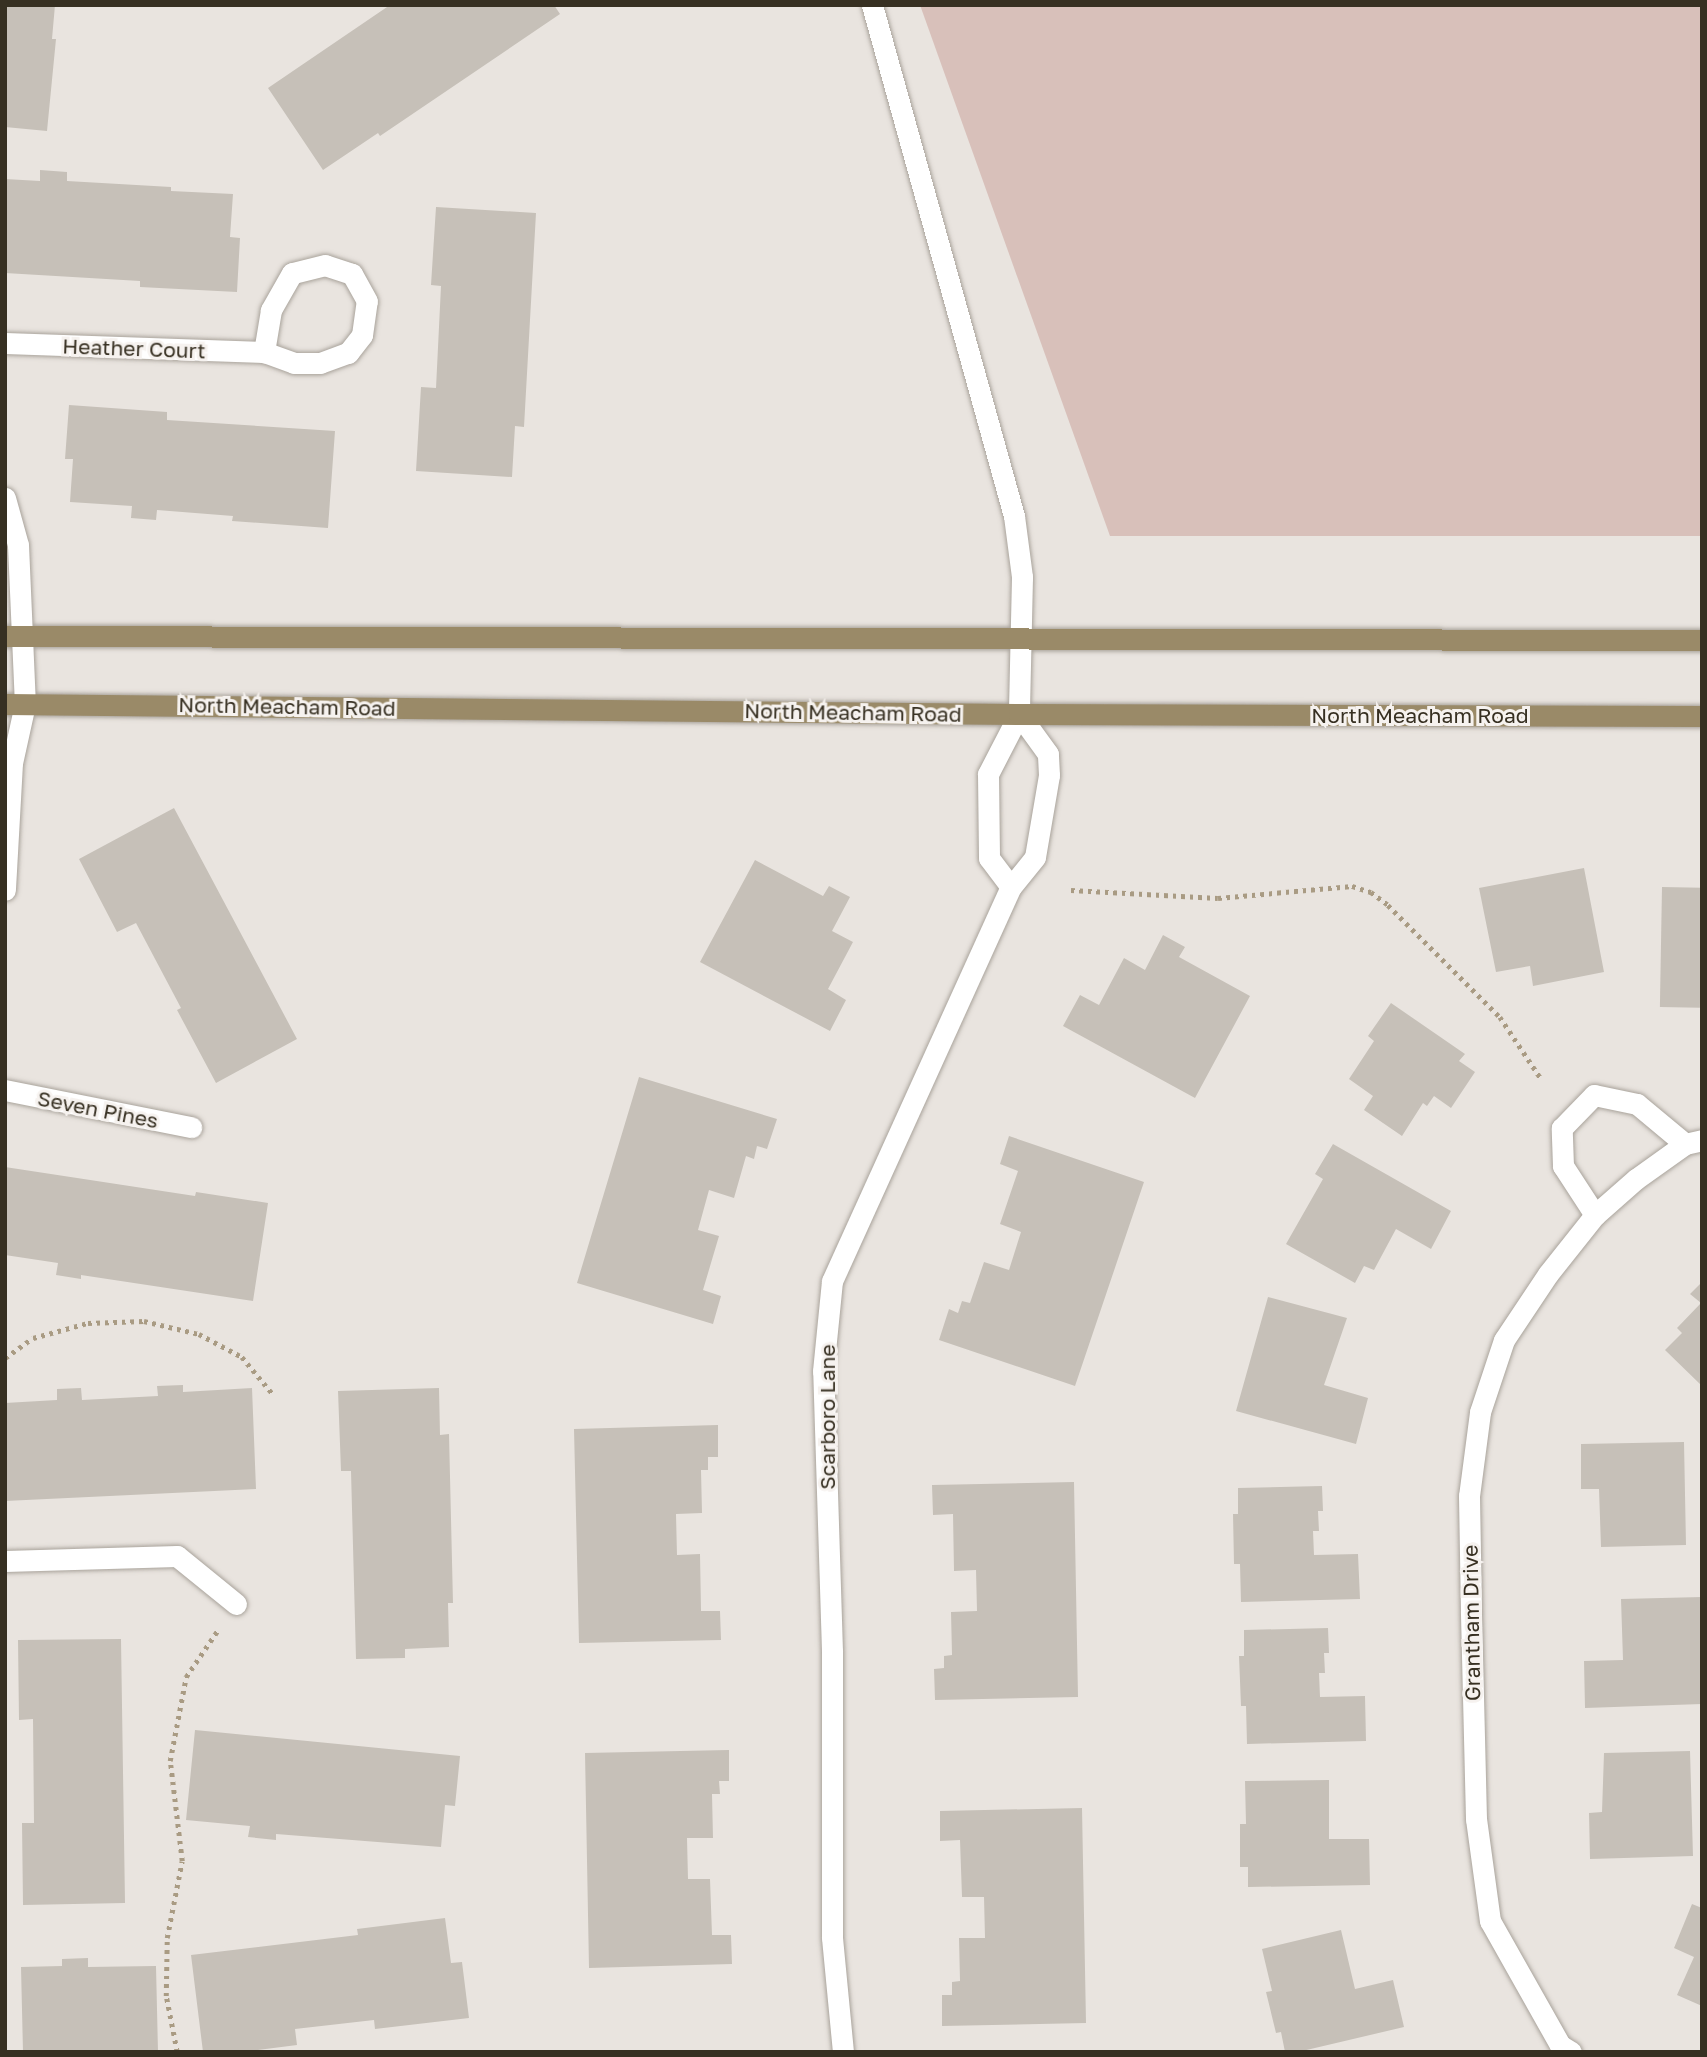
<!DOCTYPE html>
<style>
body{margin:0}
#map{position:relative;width:1707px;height:2057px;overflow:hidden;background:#e9e4df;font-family:"Golos Text",sans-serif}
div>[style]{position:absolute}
.green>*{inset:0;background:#d8c0ba}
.building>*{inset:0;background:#c6c0b8;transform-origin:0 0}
.path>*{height:4.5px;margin-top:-2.25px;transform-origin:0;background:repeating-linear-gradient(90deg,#a99b83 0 3.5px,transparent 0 8.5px)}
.roads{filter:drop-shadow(0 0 2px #a9a39b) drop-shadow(0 0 2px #a9a39b)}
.minor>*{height:21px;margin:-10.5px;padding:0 10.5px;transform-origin:10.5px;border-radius:10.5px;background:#fff}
.major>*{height:21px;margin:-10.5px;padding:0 10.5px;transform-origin:10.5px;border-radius:10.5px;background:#9a8a68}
span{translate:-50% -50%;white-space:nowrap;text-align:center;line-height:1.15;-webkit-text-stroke:6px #f6f2ef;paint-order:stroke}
.street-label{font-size:21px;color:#373022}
.frame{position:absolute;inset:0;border:7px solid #373022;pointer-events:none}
</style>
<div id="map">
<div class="green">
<i style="clip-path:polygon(920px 5px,1702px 5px,1702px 536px,1110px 536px)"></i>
</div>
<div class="building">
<i style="clip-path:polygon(5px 5px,55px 5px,52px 39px,56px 39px,47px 131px,5px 127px)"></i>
<i style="clip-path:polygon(390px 5px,554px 5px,560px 14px,380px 136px,378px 133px,323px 170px,268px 88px)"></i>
<i style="clip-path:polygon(40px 170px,67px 172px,67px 181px,171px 187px,171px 191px,233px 194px,230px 237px,240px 238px,237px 292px,140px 287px,140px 281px,5px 273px,5px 179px,40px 181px)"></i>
<i style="clip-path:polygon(436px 207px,536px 213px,524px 427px,515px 426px,512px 477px,416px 471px,421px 387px,436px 388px,441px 286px,431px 285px)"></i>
<i style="clip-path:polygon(69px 405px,167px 412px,167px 420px,335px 431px,328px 528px,232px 521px,233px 516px,157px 510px,156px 520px,131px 518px,132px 506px,70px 502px,73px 459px,65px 459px)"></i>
<i style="clip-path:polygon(174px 808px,297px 1039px,216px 1083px,177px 1010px,181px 1008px,136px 923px,117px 932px,79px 859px)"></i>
<i style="clip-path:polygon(755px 860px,823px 896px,829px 886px,850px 897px,832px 931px,853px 942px,828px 989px,846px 1000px,830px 1031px,700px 962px)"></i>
<i style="clip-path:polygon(1584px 868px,1604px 972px,1533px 986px,1530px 966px,1496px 972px,1479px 888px)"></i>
<i style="left:1662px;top:887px;width:40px;height:120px;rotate:1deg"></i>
<i style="clip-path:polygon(1163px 935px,1185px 947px,1179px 957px,1250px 996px,1195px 1098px,1063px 1026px,1080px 995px,1099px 1005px,1124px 958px,1145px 970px)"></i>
<i style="clip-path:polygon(1391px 1003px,1465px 1054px,1459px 1061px,1475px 1072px,1451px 1108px,1434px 1096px,1427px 1106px,1423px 1103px,1402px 1136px,1364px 1110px,1373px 1096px,1349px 1079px,1374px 1041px,1368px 1036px)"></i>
<i style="clip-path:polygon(639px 1077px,777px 1119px,767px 1149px,757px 1146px,754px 1159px,746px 1156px,734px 1198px,709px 1190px,698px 1230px,719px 1236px,703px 1290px,721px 1296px,713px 1324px,577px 1283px)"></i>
<i style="clip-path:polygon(1009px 1136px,1144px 1182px,1075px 1386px,939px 1340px,949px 1309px,958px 1313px,962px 1301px,970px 1303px,984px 1262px,1009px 1270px,1021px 1232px,1000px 1224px,1018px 1171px,1000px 1164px)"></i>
<i style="clip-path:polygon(1333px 1144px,1451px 1211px,1431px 1249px,1396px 1229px,1374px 1270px,1364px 1266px,1355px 1283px,1286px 1244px,1323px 1179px,1315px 1174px)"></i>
<i style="clip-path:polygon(5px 1167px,195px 1196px,196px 1192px,268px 1203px,253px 1301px,81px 1275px,81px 1279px,56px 1275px,58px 1263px,5px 1255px)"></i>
<i style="clip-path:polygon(1702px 1282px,1702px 1386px,1665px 1350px,1682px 1333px,1677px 1328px,1701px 1303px,1690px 1294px)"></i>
<i style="clip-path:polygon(1268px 1297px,1347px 1318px,1324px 1385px,1368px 1398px,1356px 1444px,1236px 1411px)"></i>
<i style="clip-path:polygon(183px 1385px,183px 1392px,252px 1388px,256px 1489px,5px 1501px,5px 1403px,57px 1400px,57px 1389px,81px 1388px,82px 1400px,158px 1396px,157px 1386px)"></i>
<i style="clip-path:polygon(439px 1388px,440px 1435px,449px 1434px,453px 1603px,448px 1603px,449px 1647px,405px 1649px,405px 1658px,356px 1659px,351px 1471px,341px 1471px,338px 1391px)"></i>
<i style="clip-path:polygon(718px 1425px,718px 1457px,708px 1457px,708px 1470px,701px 1470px,702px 1513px,676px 1514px,677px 1555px,700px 1554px,701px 1611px,720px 1611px,721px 1640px,579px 1643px,574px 1429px)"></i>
<i style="clip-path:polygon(1684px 1442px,1686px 1545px,1601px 1547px,1599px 1489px,1581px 1489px,1581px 1444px)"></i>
<i style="clip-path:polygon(1074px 1482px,1078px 1697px,935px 1700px,934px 1669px,944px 1668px,944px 1656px,952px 1655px,951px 1612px,977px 1611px,976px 1570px,954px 1571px,953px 1514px,933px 1515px,932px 1485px)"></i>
<i style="clip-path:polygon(1322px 1486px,1323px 1511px,1318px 1511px,1319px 1531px,1313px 1531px,1314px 1555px,1358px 1554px,1360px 1599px,1241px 1602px,1240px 1564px,1234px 1564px,1233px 1514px,1238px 1514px,1238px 1488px)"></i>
<i style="clip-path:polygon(1702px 1597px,1702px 1704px,1585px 1708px,1584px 1661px,1623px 1660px,1621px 1599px)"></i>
<i style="clip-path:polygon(1328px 1628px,1329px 1653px,1324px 1653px,1325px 1673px,1319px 1673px,1320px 1697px,1365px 1696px,1366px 1741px,1247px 1744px,1246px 1706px,1241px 1706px,1239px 1656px,1244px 1656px,1244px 1630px)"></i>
<i style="clip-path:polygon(121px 1639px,125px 1903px,23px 1905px,22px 1823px,34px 1823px,33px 1719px,19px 1720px,18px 1640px)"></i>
<i style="clip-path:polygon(195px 1730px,460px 1756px,455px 1806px,445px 1805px,441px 1847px,276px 1834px,276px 1840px,248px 1837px,250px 1826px,186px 1820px)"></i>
<i style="clip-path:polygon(729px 1750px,729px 1781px,719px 1781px,720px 1794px,712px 1794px,713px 1838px,687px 1838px,688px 1879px,710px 1879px,712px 1935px,731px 1935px,732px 1964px,589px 1968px,585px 1753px)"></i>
<i style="clip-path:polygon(1690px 1751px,1693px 1856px,1590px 1859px,1589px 1813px,1602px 1812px,1604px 1753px)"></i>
<i style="clip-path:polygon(1329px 1780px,1329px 1839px,1369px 1839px,1370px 1885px,1248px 1887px,1248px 1867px,1240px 1867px,1240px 1824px,1246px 1824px,1245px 1781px)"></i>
<i style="clip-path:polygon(1082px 1808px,1086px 2023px,942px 2026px,942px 1995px,952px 1995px,952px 1982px,960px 1981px,959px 1938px,985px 1938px,984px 1897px,962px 1897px,960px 1840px,940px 1841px,940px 1811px)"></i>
<i style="clip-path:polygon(1692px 1904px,1702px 1908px,1702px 2006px,1677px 1995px,1694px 1957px,1674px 1948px)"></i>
<i style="clip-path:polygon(445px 1918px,451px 1963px,462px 1962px,469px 2018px,375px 2029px,374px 2020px,295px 2029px,297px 2045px,243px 2052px,203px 2052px,191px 1955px,358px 1935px,357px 1929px)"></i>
<i style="clip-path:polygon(1341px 1930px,1355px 1989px,1393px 1980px,1404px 2027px,1298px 2052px,1285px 2052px,1281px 2032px,1276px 2033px,1266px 1992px,1272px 1991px,1262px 1949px)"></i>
<i style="clip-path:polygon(88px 1958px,88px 1967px,156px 1966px,158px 2052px,23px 2052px,21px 1967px,62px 1966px,62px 1959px)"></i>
</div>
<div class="path">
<i style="left:1071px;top:890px;width:147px;rotate:3.1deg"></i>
<i style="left:1218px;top:898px;width:135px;rotate:-5.1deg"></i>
<i style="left:1352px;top:886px;width:20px;rotate:18deg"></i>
<i style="left:1371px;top:892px;width:21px;rotate:37deg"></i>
<i style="left:1388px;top:905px;width:158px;rotate:45deg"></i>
<i style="left:1500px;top:1017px;width:76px;rotate:56.3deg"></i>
<i style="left:5px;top:1358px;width:34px;rotate:-36deg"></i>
<i style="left:33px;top:1338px;width:57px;rotate:-15.3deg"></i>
<i style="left:88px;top:1323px;width:56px;rotate:-2deg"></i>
<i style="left:144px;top:1321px;width:57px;rotate:13.3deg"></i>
<i style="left:199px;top:1334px;width:49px;rotate:28.1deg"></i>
<i style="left:242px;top:1357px;width:47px;rotate:50.2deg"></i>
<i style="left:177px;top:2052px;width:57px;rotate:-101.1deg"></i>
<i style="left:166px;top:1996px;width:58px;rotate:-89deg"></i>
<i style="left:167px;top:1938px;width:78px;rotate:-79deg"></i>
<i style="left:182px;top:1861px;width:101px;rotate:-96.8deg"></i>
<i style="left:170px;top:1761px;width:86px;rotate:-79.2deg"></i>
<i style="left:186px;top:1677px;width:57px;rotate:-55.8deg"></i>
</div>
<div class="roads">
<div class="minor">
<i style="left:872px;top:5px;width:530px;rotate:74.47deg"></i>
<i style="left:1014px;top:516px;width:62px;rotate:82.5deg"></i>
<i style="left:1022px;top:577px;width:137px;rotate:91.3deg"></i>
<i style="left:1019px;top:714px;width:68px;rotate:117.3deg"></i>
<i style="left:988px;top:774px;width:84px;rotate:89.3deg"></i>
<i style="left:989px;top:858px;width:36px;rotate:53deg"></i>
<i style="left:5px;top:343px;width:259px;rotate:2deg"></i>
<i style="left:264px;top:352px;width:32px;rotate:20deg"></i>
<i style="left:294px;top:363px;width:26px"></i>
<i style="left:320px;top:363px;width:30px;rotate:-20deg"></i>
<i style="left:348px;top:353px;width:23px;rotate:-52deg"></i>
<i style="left:362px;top:335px;width:34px;rotate:-82deg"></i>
<i style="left:367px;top:301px;width:31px;rotate:-119deg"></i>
<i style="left:352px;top:274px;width:28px;rotate:-162deg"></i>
<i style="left:325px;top:265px;width:34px;rotate:166deg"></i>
<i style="left:292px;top:273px;width:43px;rotate:119.6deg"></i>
<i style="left:271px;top:310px;width:43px;rotate:99.5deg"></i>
<i style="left:5px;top:498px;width:49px;rotate:74.5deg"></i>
<i style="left:18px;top:545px;width:159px;rotate:87.5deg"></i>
<i style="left:25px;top:704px;width:60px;rotate:102.4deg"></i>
<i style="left:12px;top:763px;width:127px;rotate:93.2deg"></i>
<i style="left:5px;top:1090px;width:190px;rotate:11.3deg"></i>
<i style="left:1595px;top:1215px;width:59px;rotate:-123.1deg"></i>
<i style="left:1563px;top:1166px;width:38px;rotate:-92deg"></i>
<i style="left:1562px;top:1128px;width:46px;rotate:-45.9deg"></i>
<i style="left:1594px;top:1095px;width:44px;rotate:11.8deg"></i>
<i style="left:1637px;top:1104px;width:62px;rotate:39.8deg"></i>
<i style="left:5px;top:1561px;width:172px;rotate:-1.7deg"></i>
<i style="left:177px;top:1556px;width:76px;rotate:39.1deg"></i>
<i style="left:843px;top:2052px;width:116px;rotate:-95.5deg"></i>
<i style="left:832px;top:1937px;width:286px;rotate:-90deg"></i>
<i style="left:832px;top:1651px;width:280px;rotate:-91.8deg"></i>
<i style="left:823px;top:1371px;width:90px;rotate:-84.3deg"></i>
<i style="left:832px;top:1281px;width:433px;rotate:-65.6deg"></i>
<i style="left:1011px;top:887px;width:38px;rotate:-51deg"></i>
<i style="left:1035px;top:857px;width:83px;rotate:-80.3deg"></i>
<i style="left:1049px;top:775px;width:21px;rotate:-93deg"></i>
<i style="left:1048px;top:754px;width:49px;rotate:-125.9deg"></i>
<i style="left:1571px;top:2052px;width:13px;rotate:-148deg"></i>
<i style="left:1560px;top:2045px;width:142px;rotate:-119.4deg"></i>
<i style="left:1490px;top:1921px;width:103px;rotate:-97.8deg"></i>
<i style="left:1476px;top:1819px;width:208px;rotate:-91.4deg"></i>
<i style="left:1471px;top:1611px;width:115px;rotate:-91deg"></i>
<i style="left:1469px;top:1496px;width:85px;rotate:-82.5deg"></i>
<i style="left:1480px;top:1412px;width:76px;rotate:-71.6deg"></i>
<i style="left:1504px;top:1340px;width:79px;rotate:-56.3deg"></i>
<i style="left:1548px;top:1274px;width:75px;rotate:-51.5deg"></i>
<i style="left:1595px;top:1215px;width:55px;rotate:-41.3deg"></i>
<i style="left:1636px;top:1179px;width:60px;rotate:-35.5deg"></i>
<i style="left:1685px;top:1144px;width:17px;rotate:-13deg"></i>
</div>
<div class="major">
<i style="left:5px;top:636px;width:1697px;rotate:0.14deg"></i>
<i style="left:5px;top:704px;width:1014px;rotate:0.57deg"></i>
<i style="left:1019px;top:714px;width:683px;rotate:0.17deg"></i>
</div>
</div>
<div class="street-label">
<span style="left:134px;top:348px;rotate:2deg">Heather Court</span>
<span style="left:287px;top:706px;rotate:1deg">North Meacham Road</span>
<span style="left:853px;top:712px;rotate:1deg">North Meacham Road</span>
<span style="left:1420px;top:715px">North Meacham Road</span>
<span style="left:98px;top:1109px;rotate:11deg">Seven Pines</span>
<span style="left:827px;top:1417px;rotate:-90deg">Scarboro Lane</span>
<span style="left:1471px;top:1623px;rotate:-91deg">Grantham Drive</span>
</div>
<div class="frame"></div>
</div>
